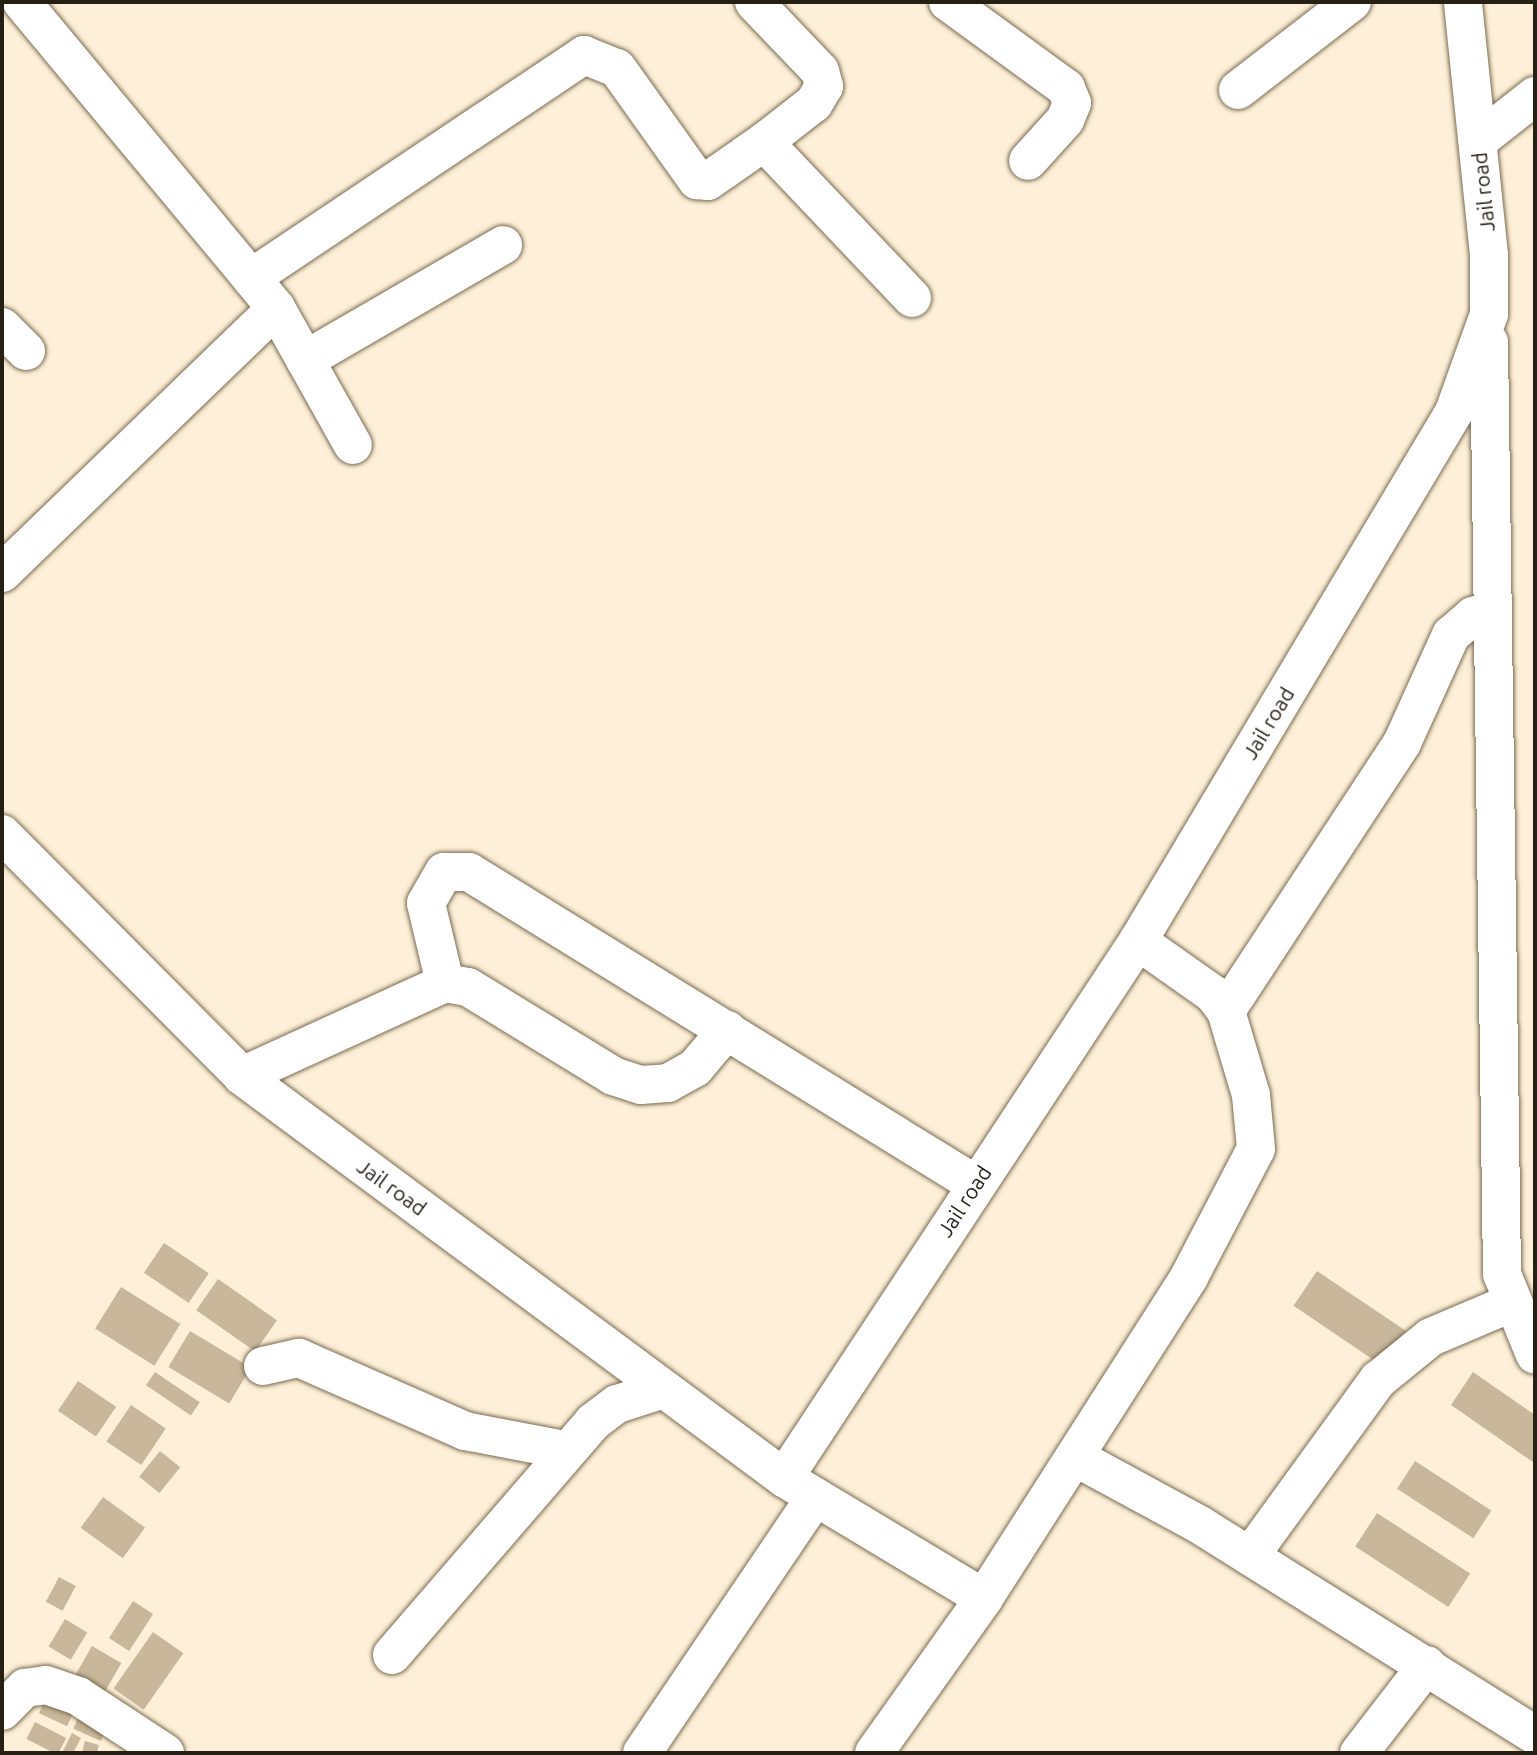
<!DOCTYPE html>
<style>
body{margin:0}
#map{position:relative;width:1537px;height:1755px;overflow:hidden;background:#fef0d8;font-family:Ubuntu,sans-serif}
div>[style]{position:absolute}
.building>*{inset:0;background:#c8b79b;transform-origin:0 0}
.roads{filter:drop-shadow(0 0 2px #796a50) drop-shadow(0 0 2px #796a50)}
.minor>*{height:38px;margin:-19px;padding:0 19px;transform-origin:19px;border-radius:19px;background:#fff}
span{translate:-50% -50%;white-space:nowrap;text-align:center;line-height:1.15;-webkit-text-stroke:5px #fff;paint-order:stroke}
.street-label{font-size:21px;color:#251f14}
.frame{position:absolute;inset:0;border:4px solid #251f14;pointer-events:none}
</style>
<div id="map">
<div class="building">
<i style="left:164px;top:1243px;width:54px;height:36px;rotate:34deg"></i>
<i style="left:1317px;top:1271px;width:107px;height:42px;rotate:34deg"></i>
<i style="left:218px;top:1279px;width:72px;height:38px;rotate:35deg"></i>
<i style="left:121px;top:1287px;width:70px;height:49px;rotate:32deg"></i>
<i style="left:190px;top:1331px;width:71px;height:42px;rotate:31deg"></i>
<i style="left:155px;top:1372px;width:54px;height:16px;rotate:34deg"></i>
<i style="clip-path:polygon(1473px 1372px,1535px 1415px,1533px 1462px,1451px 1405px)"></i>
<i style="left:78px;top:1381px;width:46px;height:36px;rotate:34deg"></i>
<i style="left:131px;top:1405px;width:42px;height:44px;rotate:34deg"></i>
<i style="left:160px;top:1451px;width:26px;height:33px;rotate:39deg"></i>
<i style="left:1415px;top:1461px;width:91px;height:33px;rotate:33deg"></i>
<i style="left:103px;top:1497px;width:52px;height:38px;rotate:36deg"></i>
<i style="left:1377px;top:1513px;width:111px;height:40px;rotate:33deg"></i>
<i style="left:59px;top:1577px;width:19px;height:28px;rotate:28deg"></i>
<i style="left:133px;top:1601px;width:24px;height:44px;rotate:33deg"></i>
<i style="left:65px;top:1619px;width:26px;height:32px;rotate:31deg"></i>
<i style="left:153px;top:1632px;width:37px;height:69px;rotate:35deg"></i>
<i style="left:92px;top:1646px;width:34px;height:38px;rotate:30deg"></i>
<i style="left:47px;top:1696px;width:31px;height:19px;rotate:25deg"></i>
<i style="left:79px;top:1716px;width:30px;height:14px;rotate:24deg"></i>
<i style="left:35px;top:1722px;width:35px;height:19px;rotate:27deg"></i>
<i style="clip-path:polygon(72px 1733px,81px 1738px,73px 1753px,62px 1753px)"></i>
<i style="clip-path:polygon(85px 1741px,99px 1745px,97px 1753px,82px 1753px)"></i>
</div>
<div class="roads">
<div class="minor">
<i style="left:754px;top:2px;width:95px;rotate:46.3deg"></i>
<i style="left:820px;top:71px;width:16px;rotate:75deg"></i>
<i style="left:824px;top:86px;width:20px;rotate:120deg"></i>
<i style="left:814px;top:103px;width:63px;rotate:142deg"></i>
<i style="left:948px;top:2px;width:146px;rotate:36.1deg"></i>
<i style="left:1066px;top:88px;width:16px;rotate:68deg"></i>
<i style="left:1072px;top:103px;width:18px;rotate:112deg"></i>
<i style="left:1065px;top:120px;width:55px;rotate:132.1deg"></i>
<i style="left:1238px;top:90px;width:144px;rotate:-37.7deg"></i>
<i style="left:1478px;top:141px;width:73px;rotate:-38.3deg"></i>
<i style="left:251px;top:278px;width:401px;rotate:-33.8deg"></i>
<i style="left:584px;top:55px;width:35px;rotate:22deg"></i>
<i style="left:617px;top:68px;width:138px;rotate:54.5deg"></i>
<i style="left:697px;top:180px;width:11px;rotate:5deg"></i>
<i style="left:708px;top:181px;width:68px;rotate:-34.9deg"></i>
<i style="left:764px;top:142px;width:215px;rotate:46.5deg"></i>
<i style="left:276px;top:308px;width:157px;rotate:60.7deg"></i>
<i style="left:2px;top:327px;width:34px;rotate:45deg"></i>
<i style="left:1489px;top:342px;width:932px;rotate:89.2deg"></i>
<i style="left:1502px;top:1274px;width:87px;rotate:67.8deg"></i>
<i style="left:305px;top:360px;width:229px;rotate:-30.1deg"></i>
<i style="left:2px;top:573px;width:381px;rotate:-44deg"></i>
<i style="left:276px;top:308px;width:398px;rotate:-129.7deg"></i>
<i style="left:2px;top:834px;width:341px;rotate:45.2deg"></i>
<i style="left:242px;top:1076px;width:675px;rotate:36.56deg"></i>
<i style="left:784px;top:1478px;width:643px;rotate:-56.61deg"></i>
<i style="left:1138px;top:941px;width:616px;rotate:-59.15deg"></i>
<i style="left:1454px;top:412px;width:104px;rotate:-70.3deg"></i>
<i style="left:1489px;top:314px;width:59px;rotate:-90deg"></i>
<i style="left:1489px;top:255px;width:254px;rotate:-95.9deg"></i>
<i style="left:445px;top:983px;width:82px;rotate:-103.4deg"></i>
<i style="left:426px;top:903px;width:36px;rotate:-60deg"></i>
<i style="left:444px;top:872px;width:25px"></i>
<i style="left:469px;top:872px;width:594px;rotate:31.66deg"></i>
<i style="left:1226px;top:1011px;width:321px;rotate:-56.7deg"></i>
<i style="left:1402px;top:743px;width:119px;rotate:-65.6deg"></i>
<i style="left:1451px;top:635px;width:29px;rotate:-41deg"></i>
<i style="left:1473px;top:616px;width:21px;rotate:-17deg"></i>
<i style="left:242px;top:1076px;width:223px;rotate:-24.6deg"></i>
<i style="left:445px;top:983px;width:23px;rotate:10deg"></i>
<i style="left:468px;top:987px;width:170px;rotate:31.5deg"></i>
<i style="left:613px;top:1076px;width:29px;rotate:18deg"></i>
<i style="left:641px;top:1085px;width:27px;rotate:-4deg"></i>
<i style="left:668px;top:1083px;width:31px;rotate:-29deg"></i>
<i style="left:695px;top:1068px;width:50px;rotate:-49.9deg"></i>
<i style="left:263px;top:1366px;width:37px;rotate:-13deg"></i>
<i style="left:299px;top:1358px;width:181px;rotate:23.7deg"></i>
<i style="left:465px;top:1431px;width:102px;rotate:10.8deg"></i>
<i style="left:1075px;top:1457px;width:142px;rotate:28.5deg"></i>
<i style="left:1200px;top:1525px;width:395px;rotate:32.1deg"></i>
<i style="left:784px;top:1478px;width:233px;rotate:31deg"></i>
<i style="left:984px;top:1598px;width:381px;rotate:-57.4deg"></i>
<i style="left:1189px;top:1277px;width:144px;rotate:-62.4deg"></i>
<i style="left:1256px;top:1149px;width:54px;rotate:-95.3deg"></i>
<i style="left:1251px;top:1095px;width:88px;rotate:-106.6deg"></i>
<i style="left:1226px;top:1011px;width:21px;rotate:-127deg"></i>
<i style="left:1213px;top:994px;width:92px;rotate:-144.8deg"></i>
<i style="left:1250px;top:1556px;width:218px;rotate:-54deg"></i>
<i style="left:1378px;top:1380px;width:68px;rotate:-39.1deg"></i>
<i style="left:1431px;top:1337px;width:87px;rotate:-23deg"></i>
<i style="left:392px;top:1655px;width:308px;rotate:-49.2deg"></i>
<i style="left:593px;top:1422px;width:30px;rotate:-37deg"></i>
<i style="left:617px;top:1404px;width:46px;rotate:-17.7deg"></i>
<i style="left:2px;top:1711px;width:33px;rotate:-45deg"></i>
<i style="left:25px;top:1688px;width:21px;rotate:-8deg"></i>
<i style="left:46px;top:1685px;width:34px;rotate:19deg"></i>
<i style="left:78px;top:1696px;width:104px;rotate:33.2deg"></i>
<i style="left:642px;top:1753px;width:309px;rotate:-55.9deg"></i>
<i style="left:874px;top:1753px;width:190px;rotate:-54.6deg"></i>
<i style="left:1359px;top:1753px;width:111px;rotate:-52.3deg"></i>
</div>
</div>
<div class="street-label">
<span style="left:1483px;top:192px;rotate:-96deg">Jail road</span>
<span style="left:1268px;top:723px;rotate:-59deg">Jail road</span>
<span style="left:392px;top:1187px;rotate:36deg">Jail road</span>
<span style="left:964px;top:1201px;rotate:-57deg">Jail road</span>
</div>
<div class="frame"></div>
</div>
